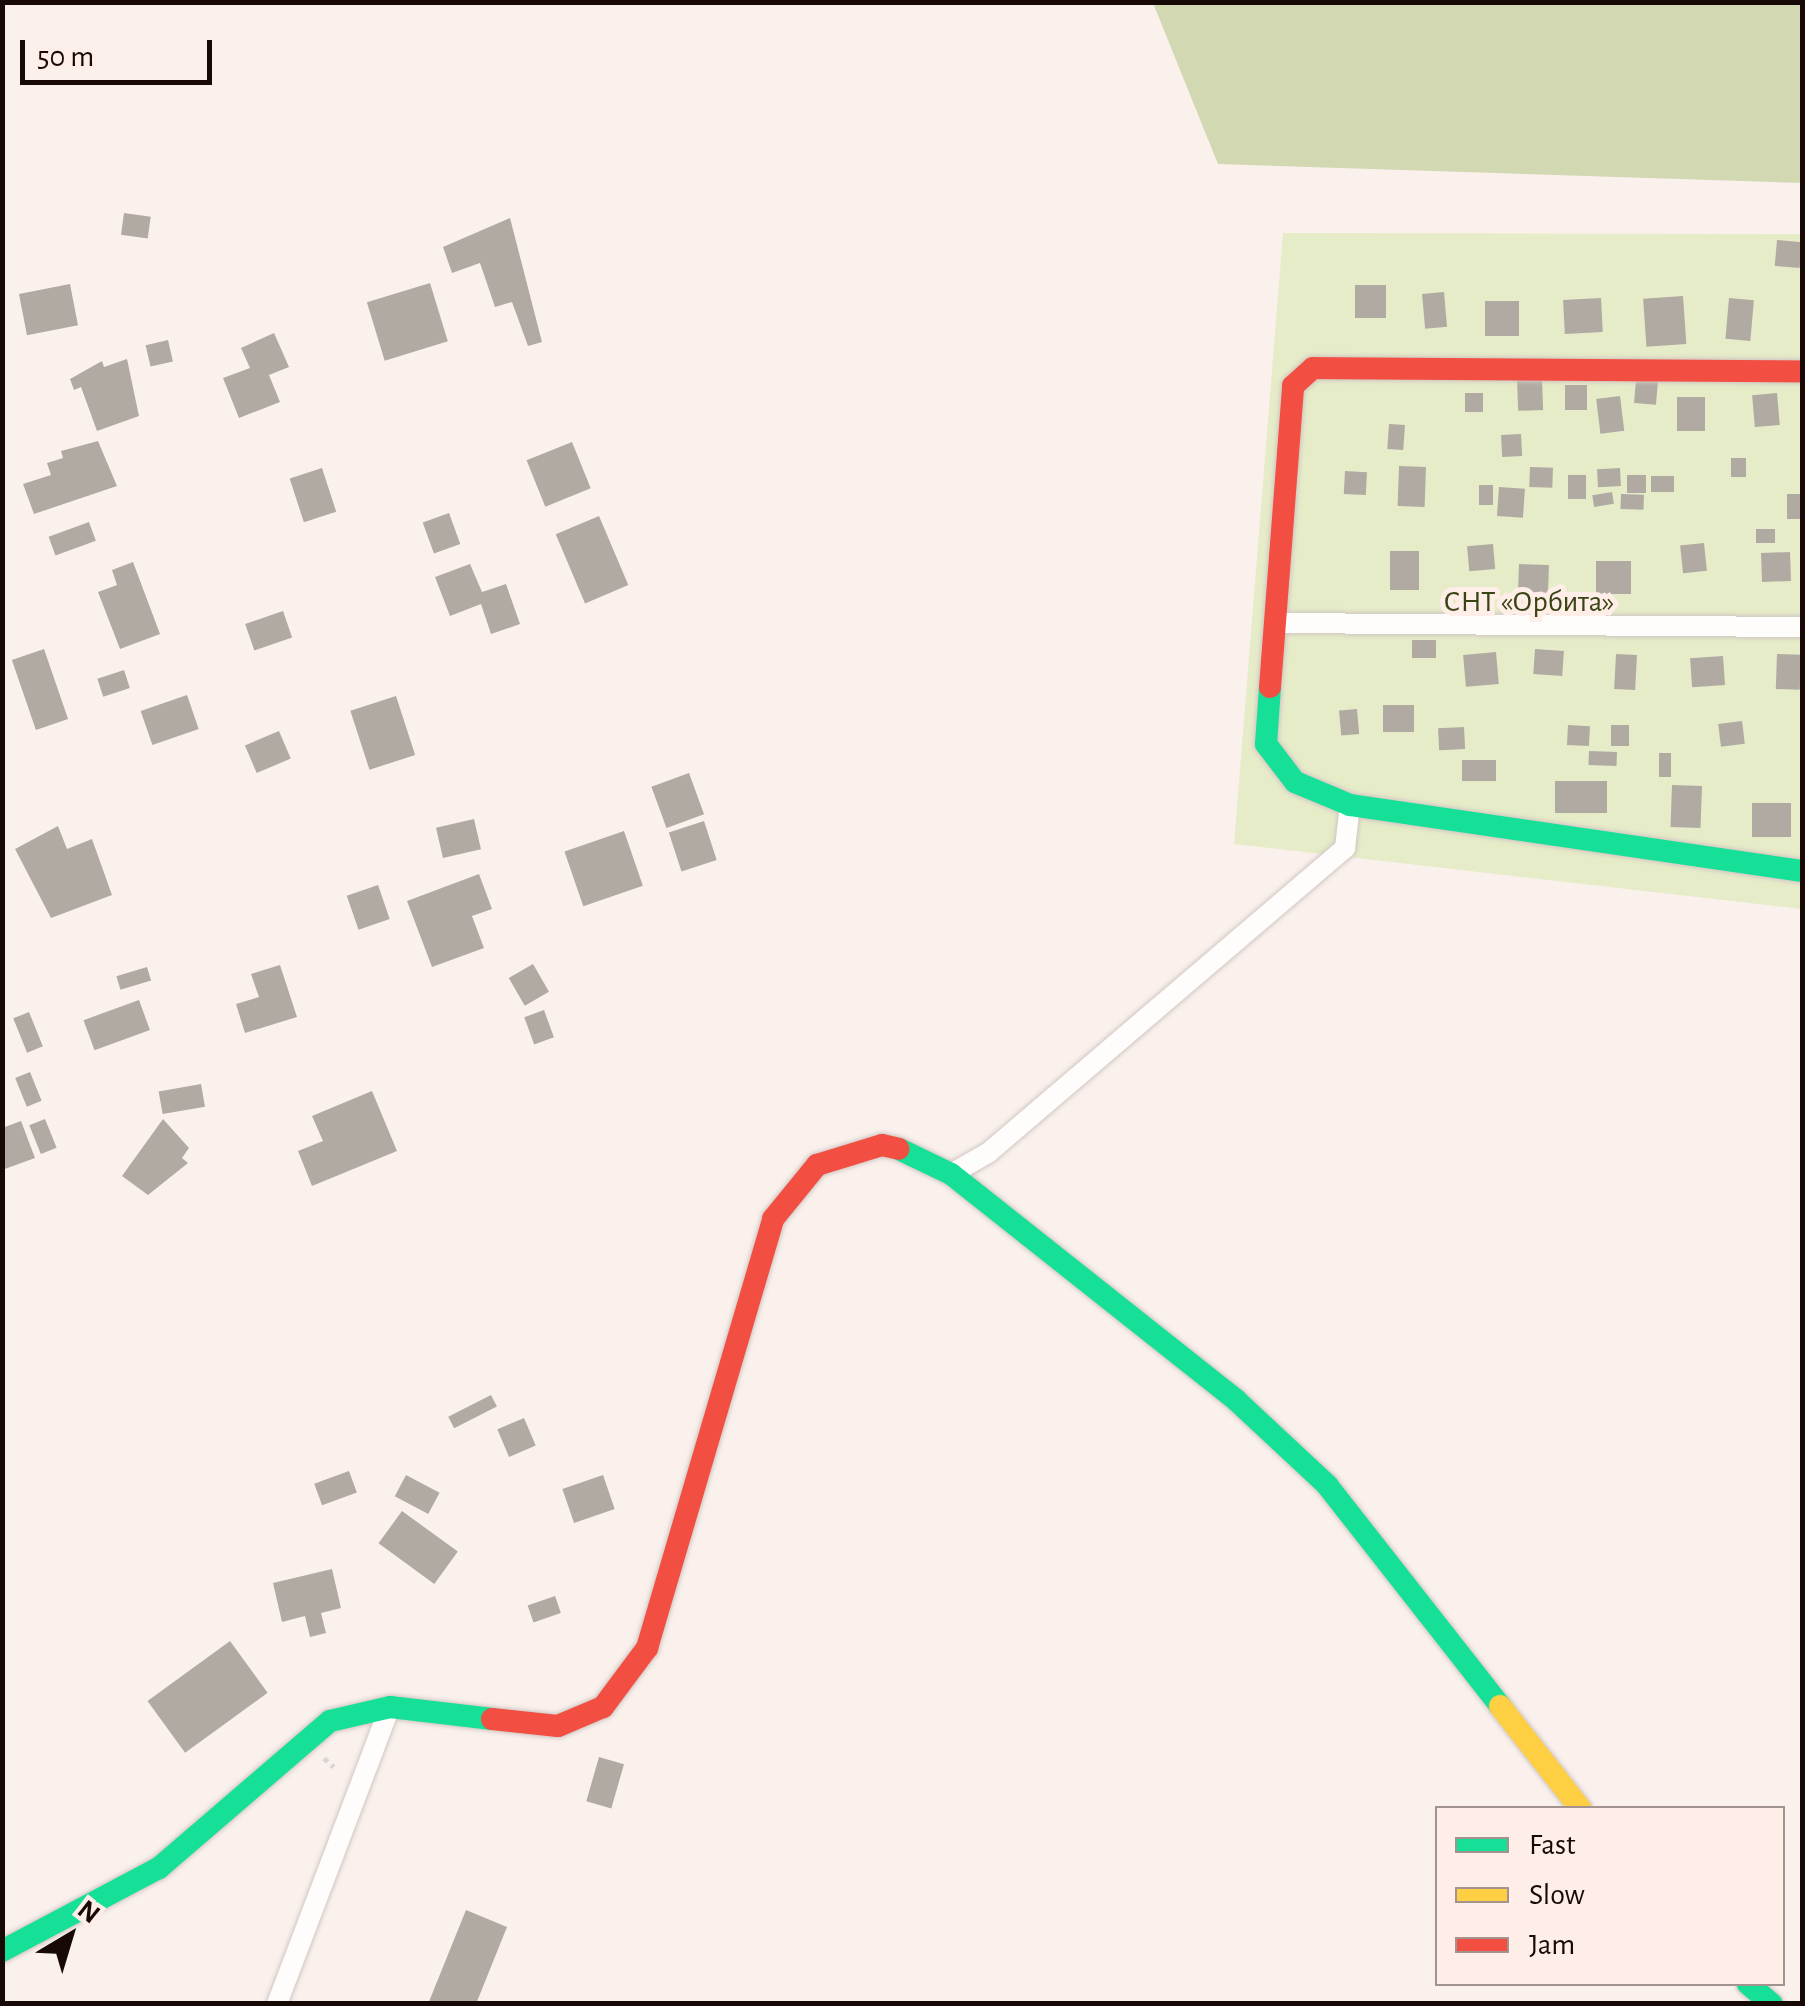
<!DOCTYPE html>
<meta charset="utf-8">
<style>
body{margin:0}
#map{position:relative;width:1805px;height:2006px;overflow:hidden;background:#faf1ed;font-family:"Alegreya Sans",sans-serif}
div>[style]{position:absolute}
.green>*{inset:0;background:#e6ecc8}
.forest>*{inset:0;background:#d2d8b2}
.building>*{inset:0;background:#b1aaa2;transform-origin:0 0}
.path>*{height:5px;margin-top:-2.5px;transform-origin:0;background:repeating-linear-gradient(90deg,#d7d4d4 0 5px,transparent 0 10px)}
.roads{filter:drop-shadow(0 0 2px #d1c6c2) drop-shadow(0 0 2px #d1c6c2)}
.street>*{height:20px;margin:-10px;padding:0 10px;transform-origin:10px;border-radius:10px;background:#fefdfc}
.fast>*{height:22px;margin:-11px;padding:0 11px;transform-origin:11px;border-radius:11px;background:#16e098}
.slow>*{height:22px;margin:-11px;padding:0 11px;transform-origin:11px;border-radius:11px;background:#ffcf43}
.jam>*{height:22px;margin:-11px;padding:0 11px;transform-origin:11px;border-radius:11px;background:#f24e42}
span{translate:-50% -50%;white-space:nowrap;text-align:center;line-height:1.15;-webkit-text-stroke:10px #ffeee8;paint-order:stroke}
.park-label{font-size:30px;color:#394414}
.frame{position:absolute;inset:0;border:5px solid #170a06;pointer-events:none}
.legend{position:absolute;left:1435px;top:1806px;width:350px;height:180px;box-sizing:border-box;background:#ffeee8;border:2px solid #a2938e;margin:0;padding:12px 18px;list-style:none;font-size:30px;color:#170a06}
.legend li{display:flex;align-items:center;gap:20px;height:50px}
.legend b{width:50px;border:2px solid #a2938e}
.north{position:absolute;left:20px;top:1886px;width:100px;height:100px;-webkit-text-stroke:8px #ffeee8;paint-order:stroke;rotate:38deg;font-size:28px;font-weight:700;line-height:40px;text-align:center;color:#170a06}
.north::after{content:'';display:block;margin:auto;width:35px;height:45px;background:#170a06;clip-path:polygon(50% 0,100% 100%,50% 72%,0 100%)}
.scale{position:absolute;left:20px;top:40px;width:192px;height:45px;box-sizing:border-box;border:5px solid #170a06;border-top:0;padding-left:12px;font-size:30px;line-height:35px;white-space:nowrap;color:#170a06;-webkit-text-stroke:8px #ffeee8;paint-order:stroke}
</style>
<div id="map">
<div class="green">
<i style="clip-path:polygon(1283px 233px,1802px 234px,1802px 909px,1234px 844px)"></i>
</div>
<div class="forest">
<i style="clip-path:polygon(1153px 3px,1802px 3px,1802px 183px,1218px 164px)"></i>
</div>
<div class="building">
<i style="left:124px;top:213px;width:27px;height:22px;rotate:8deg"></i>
<i style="clip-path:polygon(510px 218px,542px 342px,528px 346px,512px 302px,495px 307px,480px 263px,452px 273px,443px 247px)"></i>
<i style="left:1777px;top:240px;width:25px;height:26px;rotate:5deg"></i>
<i style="left:430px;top:283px;width:61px;height:66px;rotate:73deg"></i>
<i style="left:70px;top:284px;width:42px;height:52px;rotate:79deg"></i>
<i style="left:1386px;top:285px;width:33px;height:31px;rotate:90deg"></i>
<i style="left:1444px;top:292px;width:35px;height:22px;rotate:85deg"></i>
<i style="left:1683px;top:296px;width:48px;height:40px;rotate:86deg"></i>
<i style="left:1601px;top:298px;width:34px;height:38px;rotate:87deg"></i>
<i style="left:1729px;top:298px;width:25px;height:41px;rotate:5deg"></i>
<i style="left:1485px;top:301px;width:34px;height:35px"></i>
<i style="clip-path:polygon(274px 333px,289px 367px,269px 375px,280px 402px,239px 418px,223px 378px,250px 368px,241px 348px)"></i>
<i style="left:168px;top:340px;width:22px;height:23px;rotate:77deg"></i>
<i style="clip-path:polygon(127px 359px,139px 416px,97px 431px,81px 387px,74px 390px,70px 379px,102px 361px,104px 367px)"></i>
<i style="left:1542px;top:378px;width:32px;height:25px;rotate:88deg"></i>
<i style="left:1636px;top:380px;width:22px;height:23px;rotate:5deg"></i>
<i style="left:1587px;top:385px;width:25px;height:22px;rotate:90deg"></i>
<i style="left:1465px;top:393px;width:18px;height:19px"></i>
<i style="left:1777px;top:393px;width:32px;height:25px;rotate:85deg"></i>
<i style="left:1620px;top:396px;width:35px;height:24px;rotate:83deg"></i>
<i style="left:1677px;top:397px;width:28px;height:34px"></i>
<i style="left:1389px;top:424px;width:16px;height:25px;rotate:4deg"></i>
<i style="left:1521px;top:434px;width:22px;height:20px;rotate:87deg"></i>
<i style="clip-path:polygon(98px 441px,117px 486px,34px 514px,23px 484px,51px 475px,47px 463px,63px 458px,61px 451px)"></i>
<i style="left:572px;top:442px;width:50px;height:49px;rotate:68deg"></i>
<i style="left:1731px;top:458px;width:15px;height:19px"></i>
<i style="left:1399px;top:466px;width:27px;height:40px;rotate:2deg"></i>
<i style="left:1530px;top:467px;width:23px;height:20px;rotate:2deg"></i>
<i style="left:322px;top:468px;width:46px;height:34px;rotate:72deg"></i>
<i style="left:1620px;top:468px;width:18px;height:23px;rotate:87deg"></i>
<i style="left:1345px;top:471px;width:22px;height:23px;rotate:3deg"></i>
<i style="left:1568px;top:475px;width:18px;height:24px"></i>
<i style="left:1627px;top:475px;width:19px;height:18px"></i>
<i style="left:1651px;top:476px;width:23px;height:16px"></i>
<i style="left:1479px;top:485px;width:14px;height:20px"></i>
<i style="left:1499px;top:487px;width:26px;height:29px;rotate:4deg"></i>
<i style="left:1612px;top:492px;width:12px;height:20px;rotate:81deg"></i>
<i style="left:1621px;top:494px;width:23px;height:15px;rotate:2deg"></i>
<i style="left:1802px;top:494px;width:25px;height:15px;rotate:90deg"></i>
<i style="left:449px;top:513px;width:33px;height:28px;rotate:70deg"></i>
<i style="left:599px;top:516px;width:75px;height:47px;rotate:67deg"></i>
<i style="left:89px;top:522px;width:20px;height:43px;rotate:70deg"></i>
<i style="left:1756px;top:529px;width:19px;height:14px"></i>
<i style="left:1704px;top:543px;width:28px;height:24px;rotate:84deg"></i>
<i style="left:1493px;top:544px;width:25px;height:26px;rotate:85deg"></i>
<i style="left:1390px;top:551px;width:29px;height:39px"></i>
<i style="left:1790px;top:552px;width:29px;height:29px;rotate:88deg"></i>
<i style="left:1596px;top:561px;width:35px;height:33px"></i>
<i style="clip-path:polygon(133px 562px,160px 634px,120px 649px,98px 592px,117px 585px,112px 570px)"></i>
<i style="clip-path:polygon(470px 564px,482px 592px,506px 584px,520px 624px,491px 634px,481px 604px,450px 616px,435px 577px)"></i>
<i style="left:1519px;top:564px;width:30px;height:31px;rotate:2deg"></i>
<i style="left:283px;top:611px;width:28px;height:40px;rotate:71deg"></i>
<i style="left:1436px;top:640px;width:18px;height:24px;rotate:90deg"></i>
<i style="left:44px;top:649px;width:74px;height:34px;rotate:71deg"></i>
<i style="left:1535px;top:649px;width:29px;height:25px;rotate:4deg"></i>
<i style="left:1496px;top:652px;width:32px;height:33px;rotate:85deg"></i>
<i style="left:1616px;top:654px;width:21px;height:35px;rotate:3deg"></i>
<i style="left:1777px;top:654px;width:24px;height:35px;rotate:2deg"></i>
<i style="left:1723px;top:656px;width:29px;height:33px;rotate:86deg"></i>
<i style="left:124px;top:670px;width:19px;height:28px;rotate:72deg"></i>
<i style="left:187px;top:695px;width:36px;height:49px;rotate:71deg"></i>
<i style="left:396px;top:696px;width:62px;height:48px;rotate:72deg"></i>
<i style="left:1414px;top:705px;width:27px;height:31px;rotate:90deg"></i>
<i style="left:1357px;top:709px;width:25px;height:18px;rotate:85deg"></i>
<i style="left:1742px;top:721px;width:23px;height:24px;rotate:83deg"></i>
<i style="left:1568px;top:725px;width:22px;height:20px;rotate:3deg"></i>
<i style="left:1611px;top:725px;width:18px;height:21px"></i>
<i style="left:1464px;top:727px;width:22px;height:26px;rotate:87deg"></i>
<i style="left:279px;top:731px;width:30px;height:37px;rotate:67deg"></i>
<i style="left:1589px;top:751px;width:28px;height:14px;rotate:2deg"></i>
<i style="left:1659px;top:753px;width:12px;height:24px"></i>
<i style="left:1496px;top:760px;width:21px;height:34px;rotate:90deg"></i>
<i style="left:689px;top:773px;width:44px;height:40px;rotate:70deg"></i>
<i style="left:1555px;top:781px;width:52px;height:32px"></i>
<i style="left:1672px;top:785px;width:30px;height:42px;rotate:2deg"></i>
<i style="left:1752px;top:803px;width:39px;height:34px"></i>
<i style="left:474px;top:819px;width:31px;height:39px;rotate:77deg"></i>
<i style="left:704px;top:821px;width:41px;height:37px;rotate:72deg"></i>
<i style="clip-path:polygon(58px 826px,67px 849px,92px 839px,112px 895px,51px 918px,15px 849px)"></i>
<i style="left:624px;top:831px;width:58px;height:63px;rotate:71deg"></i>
<i style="clip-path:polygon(479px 874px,492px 909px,472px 916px,484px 948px,432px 967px,407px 901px)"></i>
<i style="left:378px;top:885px;width:36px;height:33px;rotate:71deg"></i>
<i style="left:533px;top:964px;width:32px;height:28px;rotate:60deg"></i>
<i style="clip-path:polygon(280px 965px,297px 1017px,245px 1033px,236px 1004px,259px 997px,251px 974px)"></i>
<i style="left:147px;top:967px;width:14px;height:32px;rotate:73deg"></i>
<i style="left:139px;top:1000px;width:32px;height:59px;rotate:70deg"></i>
<i style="left:544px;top:1010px;width:29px;height:21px;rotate:70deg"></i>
<i style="left:29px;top:1012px;width:37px;height:17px;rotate:68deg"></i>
<i style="left:30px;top:1072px;width:31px;height:16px;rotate:68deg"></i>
<i style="left:201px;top:1084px;width:23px;height:43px;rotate:80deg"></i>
<i style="clip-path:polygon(372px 1091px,397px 1151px,312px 1186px,298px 1151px,323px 1141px,312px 1116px)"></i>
<i style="left:45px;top:1119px;width:31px;height:17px;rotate:68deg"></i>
<i style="clip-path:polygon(163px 1119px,189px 1148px,182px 1158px,188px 1163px,148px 1195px,122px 1176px)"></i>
<i style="clip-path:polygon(21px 1121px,35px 1158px,2px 1170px,2px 1128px)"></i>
<i style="left:491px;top:1395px;width:13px;height:48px;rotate:63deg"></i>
<i style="left:524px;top:1418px;width:30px;height:29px;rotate:67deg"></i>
<i style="left:349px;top:1471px;width:23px;height:37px;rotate:70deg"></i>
<i style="left:406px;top:1475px;width:38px;height:24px;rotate:28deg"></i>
<i style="left:603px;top:1475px;width:36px;height:43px;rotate:71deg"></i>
<i style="left:402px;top:1511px;width:69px;height:40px;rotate:36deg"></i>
<i style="clip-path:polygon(332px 1569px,341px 1608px,321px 1613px,326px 1633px,310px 1637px,305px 1616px,282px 1622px,273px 1583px)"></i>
<i style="left:555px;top:1596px;width:18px;height:29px;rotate:71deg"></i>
<i style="left:230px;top:1641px;width:64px;height:102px;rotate:54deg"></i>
<i style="left:599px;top:1757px;width:26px;height:46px;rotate:16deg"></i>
<i style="clip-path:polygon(466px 1910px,507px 1927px,476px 2004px,428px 2004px)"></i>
</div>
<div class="path">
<i style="left:324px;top:1758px;width:13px;rotate:42deg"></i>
</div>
<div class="roads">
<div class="street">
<i style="left:1280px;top:623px;width:522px;rotate:0.44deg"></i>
<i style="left:951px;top:1174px;width:43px;rotate:-29.6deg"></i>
<i style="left:988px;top:1153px;width:470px;rotate:-40.5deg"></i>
<i style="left:1345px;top:848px;width:43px;rotate:-83.4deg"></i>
<i style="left:277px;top:2004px;width:318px;rotate:-69.2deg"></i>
</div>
<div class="fast">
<i style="left:1270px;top:687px;width:57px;rotate:94deg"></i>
<i style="left:1266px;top:744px;width:48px;rotate:52.7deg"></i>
<i style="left:1295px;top:782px;width:60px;rotate:22.7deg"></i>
<i style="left:1350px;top:805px;width:457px;rotate:8.3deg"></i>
<i style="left:899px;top:1149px;width:58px;rotate:25.7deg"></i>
<i style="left:951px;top:1174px;width:364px;rotate:38.4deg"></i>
<i style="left:1236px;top:1400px;width:125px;rotate:43deg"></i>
<i style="left:1327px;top:1485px;width:281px;rotate:51.9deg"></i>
<i style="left:2px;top:1951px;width:178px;rotate:-27.9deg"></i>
<i style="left:159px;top:1868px;width:225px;rotate:-40.7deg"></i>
<i style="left:330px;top:1721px;width:62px;rotate:-13.1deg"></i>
<i style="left:390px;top:1707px;width:103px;rotate:6.7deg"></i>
<i style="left:1748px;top:1984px;width:31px;rotate:40deg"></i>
</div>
<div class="slow">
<i style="left:1500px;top:1706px;width:130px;rotate:51.9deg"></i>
</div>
<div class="jam">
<i style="left:1270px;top:687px;width:302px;rotate:-85.6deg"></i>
<i style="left:1293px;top:386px;width:27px;rotate:-42deg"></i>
<i style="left:1313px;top:368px;width:489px;rotate:0.4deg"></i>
<i style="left:492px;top:1719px;width:66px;rotate:6.1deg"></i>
<i style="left:558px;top:1726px;width:49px;rotate:-22.9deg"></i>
<i style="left:603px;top:1707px;width:74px;rotate:-53.3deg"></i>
<i style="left:647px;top:1648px;width:447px;rotate:-73.6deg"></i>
<i style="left:773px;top:1219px;width:70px;rotate:-50.8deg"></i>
<i style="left:817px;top:1165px;width:68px;rotate:-17.1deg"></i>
<i style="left:882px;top:1145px;width:17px;rotate:13deg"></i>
</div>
</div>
<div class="park-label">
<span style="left:1529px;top:602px">СНТ «Орбита»</span>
</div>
<div class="frame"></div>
<ul class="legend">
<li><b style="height:12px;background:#16e098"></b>Fast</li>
<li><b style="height:12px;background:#ffcf43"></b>Slow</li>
<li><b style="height:12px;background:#f24e42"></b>Jam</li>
</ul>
<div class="north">N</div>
<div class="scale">50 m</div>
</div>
